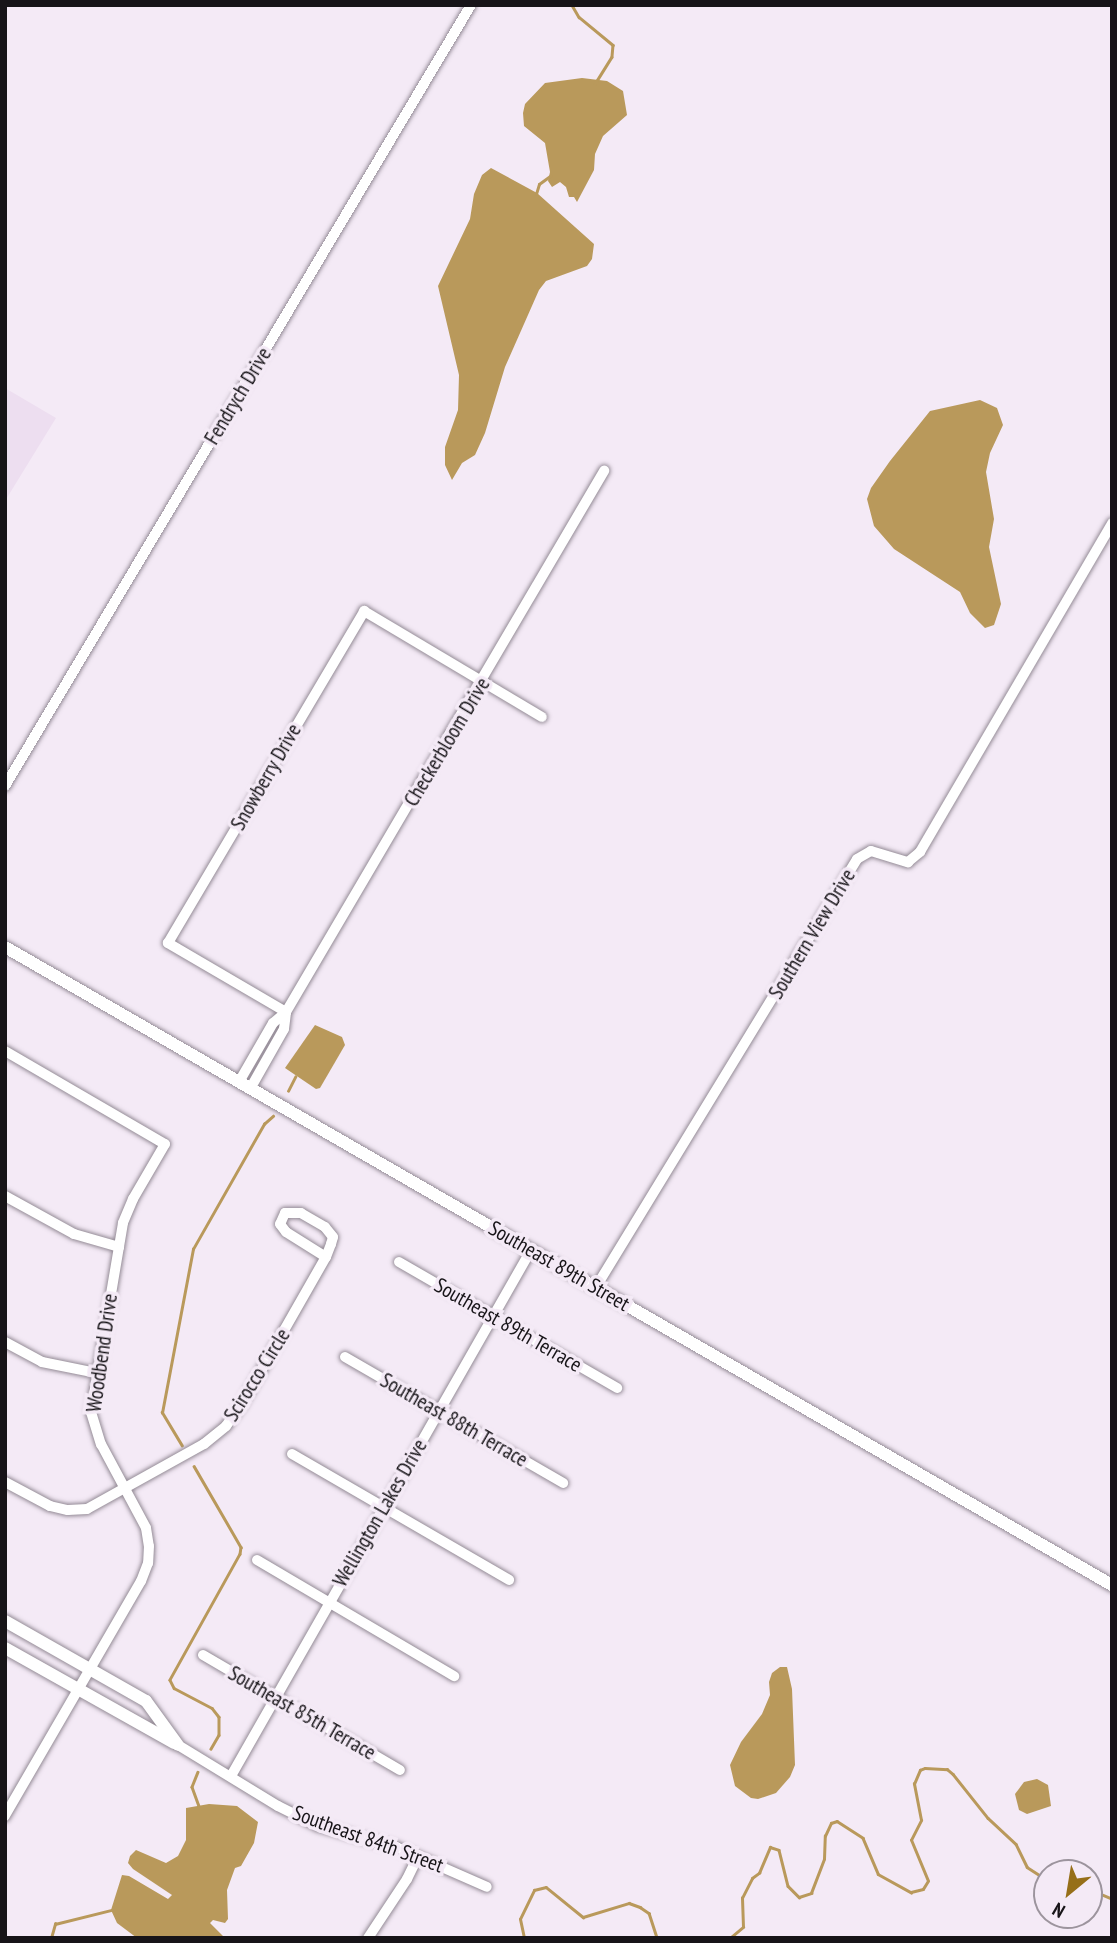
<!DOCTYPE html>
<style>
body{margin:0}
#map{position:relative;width:1117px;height:1943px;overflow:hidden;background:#f4eaf6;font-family:"PT Sans Narrow",sans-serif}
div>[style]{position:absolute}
.built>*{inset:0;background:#eddef0}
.water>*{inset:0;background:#b9995b}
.stream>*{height:2.5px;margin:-1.25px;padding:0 1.25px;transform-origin:1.25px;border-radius:1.25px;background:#b9995b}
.roads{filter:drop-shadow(0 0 2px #948b96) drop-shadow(0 0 2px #948b96)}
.minor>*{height:10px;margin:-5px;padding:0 5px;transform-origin:5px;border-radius:5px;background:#fff}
.tertiary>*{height:12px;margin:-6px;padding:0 6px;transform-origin:6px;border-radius:6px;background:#fff}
span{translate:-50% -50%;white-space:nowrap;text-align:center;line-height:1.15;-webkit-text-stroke:7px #f4eaf6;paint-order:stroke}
.street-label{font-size:21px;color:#171418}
.frame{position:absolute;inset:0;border:7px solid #171418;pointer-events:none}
.north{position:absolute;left:1033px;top:1859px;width:70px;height:70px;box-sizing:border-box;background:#f4eaf6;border:2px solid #9c949d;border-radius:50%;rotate:210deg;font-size:19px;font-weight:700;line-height:28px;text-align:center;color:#171418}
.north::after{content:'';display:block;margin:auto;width:24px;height:32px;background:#966f19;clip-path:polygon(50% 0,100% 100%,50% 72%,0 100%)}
</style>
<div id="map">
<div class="built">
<i style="clip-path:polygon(5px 388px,56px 418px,5px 501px)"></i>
</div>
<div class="water">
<i style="clip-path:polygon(582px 78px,607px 81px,623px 91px,627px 115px,603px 136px,595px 154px,594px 170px,577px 202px,574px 197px,569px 197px,566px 187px,560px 182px,552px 187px,548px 181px,550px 172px,545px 143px,524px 126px,523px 113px,525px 104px,545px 83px)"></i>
<i style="clip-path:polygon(491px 168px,537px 193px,594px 244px,592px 259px,587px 266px,546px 281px,539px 290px,505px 367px,485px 433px,475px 455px,462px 463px,452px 480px,445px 465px,445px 447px,458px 410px,459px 375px,438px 286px,470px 219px,474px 194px,482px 175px)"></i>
<i style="clip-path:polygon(980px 400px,997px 408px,1003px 425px,990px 453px,986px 472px,994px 519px,989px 547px,1001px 604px,994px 625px,985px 628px,970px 613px,960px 592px,894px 549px,874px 526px,867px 499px,871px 488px,890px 461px,930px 411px)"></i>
<i style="clip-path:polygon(315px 1025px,342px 1037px,345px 1045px,320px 1088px,316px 1089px,285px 1068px)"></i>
<i style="clip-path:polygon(780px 1667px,787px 1667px,792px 1689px,795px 1765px,790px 1777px,776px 1793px,758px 1799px,751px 1798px,735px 1786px,730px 1765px,741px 1742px,762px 1714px,770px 1695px,769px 1682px,772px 1673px)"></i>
<i style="clip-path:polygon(1037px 1779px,1048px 1785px,1051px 1806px,1027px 1814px,1019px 1810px,1015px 1794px,1024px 1782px)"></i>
<i style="clip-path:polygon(209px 1804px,237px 1806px,258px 1822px,254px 1843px,241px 1866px,235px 1868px,227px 1890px,228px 1919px,225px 1923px,213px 1920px,210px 1923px,225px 1938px,137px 1938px,117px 1923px,111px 1910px,122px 1875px,129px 1876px,168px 1899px,172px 1895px,133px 1869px,128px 1863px,130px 1856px,136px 1850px,166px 1863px,178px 1856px,186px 1840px,186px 1808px)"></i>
</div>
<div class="stream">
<i style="left:572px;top:5px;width:14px;rotate:60deg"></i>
<i style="left:579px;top:17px;width:44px;rotate:39.5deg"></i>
<i style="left:613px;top:45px;width:12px;rotate:95deg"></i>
<i style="left:612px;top:57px;width:31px;rotate:122deg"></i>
<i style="left:536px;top:194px;width:10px;rotate:-73deg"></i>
<i style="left:539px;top:184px;width:14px;rotate:-36deg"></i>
<i style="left:288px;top:1091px;width:16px;rotate:-63deg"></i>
<i style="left:182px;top:1446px;width:39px;rotate:-121deg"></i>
<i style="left:162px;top:1413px;width:167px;rotate:-79.3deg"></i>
<i style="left:193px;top:1249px;width:144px;rotate:-60.4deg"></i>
<i style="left:264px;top:1124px;width:12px;rotate:-42deg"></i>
<i style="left:194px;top:1466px;width:94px;rotate:59.9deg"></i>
<i style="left:241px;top:1547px;width:7px;rotate:98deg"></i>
<i style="left:240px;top:1554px;width:144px;rotate:119.1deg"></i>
<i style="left:170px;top:1680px;width:9px;rotate:63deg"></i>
<i style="left:174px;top:1688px;width:43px;rotate:27.8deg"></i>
<i style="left:212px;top:1708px;width:11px;rotate:52deg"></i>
<i style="left:219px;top:1717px;width:18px;rotate:90deg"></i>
<i style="left:219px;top:1735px;width:16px;rotate:120deg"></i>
<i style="left:198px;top:1772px;width:16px;rotate:112deg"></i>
<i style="left:192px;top:1787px;width:20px;rotate:70deg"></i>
<i style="left:1089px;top:1889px;width:25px;rotate:23deg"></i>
<i style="left:51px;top:1938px;width:15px;rotate:-74deg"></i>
<i style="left:55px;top:1924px;width:58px;rotate:-14deg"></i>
<i style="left:524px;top:1938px;width:19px;rotate:-102deg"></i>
<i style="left:520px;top:1919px;width:32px;rotate:-64deg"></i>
<i style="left:534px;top:1890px;width:12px;rotate:-14deg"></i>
<i style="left:546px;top:1887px;width:48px;rotate:39deg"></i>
<i style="left:583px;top:1917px;width:48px;rotate:-16.9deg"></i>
<i style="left:629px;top:1903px;width:12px;rotate:20deg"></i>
<i style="left:640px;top:1907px;width:11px;rotate:34deg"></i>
<i style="left:649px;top:1913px;width:26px;rotate:72deg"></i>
<i style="left:730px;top:1938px;width:17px;rotate:-40deg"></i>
<i style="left:743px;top:1927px;width:29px;rotate:-92deg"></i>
<i style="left:742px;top:1898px;width:22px;rotate:-63deg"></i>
<i style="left:752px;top:1878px;width:9px;rotate:-36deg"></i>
<i style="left:759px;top:1873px;width:28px;rotate:-67deg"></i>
<i style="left:770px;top:1847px;width:9px;rotate:18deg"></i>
<i style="left:779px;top:1850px;width:37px;rotate:76deg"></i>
<i style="left:788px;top:1886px;width:16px;rotate:45deg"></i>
<i style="left:799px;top:1897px;width:13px;rotate:-18deg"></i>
<i style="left:811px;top:1893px;width:36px;rotate:-69deg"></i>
<i style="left:824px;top:1859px;width:23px;rotate:-88deg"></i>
<i style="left:825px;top:1836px;width:14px;rotate:-65deg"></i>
<i style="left:831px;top:1823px;width:6px;rotate:-18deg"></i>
<i style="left:837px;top:1821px;width:31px;rotate:33deg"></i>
<i style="left:863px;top:1838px;width:39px;rotate:67deg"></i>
<i style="left:878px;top:1874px;width:38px;rotate:29deg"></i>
<i style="left:911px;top:1892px;width:12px;rotate:-14deg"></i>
<i style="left:923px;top:1889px;width:9px;rotate:-58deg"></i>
<i style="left:928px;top:1881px;width:44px;rotate:-112.5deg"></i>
<i style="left:911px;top:1840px;width:22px;rotate:-63deg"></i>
<i style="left:921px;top:1820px;width:37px;rotate:-101deg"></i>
<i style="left:914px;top:1784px;width:15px;rotate:-67deg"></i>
<i style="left:920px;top:1770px;width:5px;rotate:-22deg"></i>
<i style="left:925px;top:1768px;width:22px;rotate:3deg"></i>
<i style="left:947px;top:1769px;width:8px;rotate:40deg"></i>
<i style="left:953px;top:1774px;width:56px;rotate:51.5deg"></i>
<i style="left:988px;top:1818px;width:38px;rotate:43deg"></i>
<i style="left:1016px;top:1844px;width:25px;rotate:64deg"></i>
<i style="left:1027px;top:1867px;width:24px;rotate:33deg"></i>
</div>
<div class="roads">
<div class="minor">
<i style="left:5px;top:786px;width:909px;rotate:-59.18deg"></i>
<i style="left:286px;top:1012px;width:137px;rotate:-149.7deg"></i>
<i style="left:168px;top:943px;width:386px;rotate:-59.4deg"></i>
<i style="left:364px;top:611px;width:207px;rotate:30.8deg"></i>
<i style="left:5px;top:1051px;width:185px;rotate:30.2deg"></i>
<i style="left:165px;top:1144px;width:64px;rotate:120.2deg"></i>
<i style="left:133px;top:1199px;width:26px;rotate:113deg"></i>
<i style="left:123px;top:1223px;width:192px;rotate:99.6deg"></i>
<i style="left:91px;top:1412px;width:34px;rotate:73deg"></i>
<i style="left:101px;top:1444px;width:95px;rotate:61.8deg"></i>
<i style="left:146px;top:1528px;width:18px;rotate:81deg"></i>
<i style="left:149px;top:1546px;width:17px;rotate:93deg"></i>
<i style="left:148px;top:1563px;width:19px;rotate:111deg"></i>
<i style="left:141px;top:1581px;width:272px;rotate:120.1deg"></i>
<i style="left:239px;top:1082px;width:68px;rotate:-60deg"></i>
<i style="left:273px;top:1023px;width:17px;rotate:-40deg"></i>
<i style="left:286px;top:1012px;width:628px;rotate:-59.55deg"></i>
<i style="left:250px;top:1089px;width:69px;rotate:-60.5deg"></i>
<i style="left:284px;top:1029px;width:17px;rotate:-83deg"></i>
<i style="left:5px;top:1196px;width:79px;rotate:28.8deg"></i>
<i style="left:74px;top:1234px;width:47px;rotate:16.1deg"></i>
<i style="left:399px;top:1262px;width:252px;rotate:30deg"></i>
<i style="left:596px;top:1287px;width:501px;rotate:-58.62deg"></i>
<i style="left:857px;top:859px;width:16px;rotate:-30deg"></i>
<i style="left:871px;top:851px;width:39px;rotate:17deg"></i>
<i style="left:908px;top:862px;width:16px;rotate:-40deg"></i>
<i style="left:920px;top:852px;width:381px;rotate:-59.7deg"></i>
<i style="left:5px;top:1342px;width:42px;rotate:28.4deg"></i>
<i style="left:42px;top:1362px;width:55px;rotate:11.5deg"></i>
<i style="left:345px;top:1357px;width:252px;rotate:30deg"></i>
<i style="left:292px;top:1454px;width:251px;rotate:30.1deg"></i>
<i style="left:5px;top:1482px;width:51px;rotate:28.1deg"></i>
<i style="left:50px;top:1506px;width:18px;rotate:13deg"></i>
<i style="left:68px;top:1510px;width:19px;rotate:-3deg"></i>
<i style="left:87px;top:1509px;width:134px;rotate:-29.1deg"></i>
<i style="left:204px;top:1444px;width:28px;rotate:-39deg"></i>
<i style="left:226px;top:1426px;width:27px;rotate:-54deg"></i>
<i style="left:242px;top:1404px;width:169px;rotate:-60.3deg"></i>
<i style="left:326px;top:1257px;width:14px;rotate:-69deg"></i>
<i style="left:331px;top:1244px;width:7px;rotate:-74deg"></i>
<i style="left:333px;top:1237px;width:13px;rotate:-129deg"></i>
<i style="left:325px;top:1227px;width:28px;rotate:-150deg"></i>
<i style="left:301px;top:1213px;width:16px;rotate:180deg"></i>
<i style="left:285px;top:1213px;width:12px;rotate:114deg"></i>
<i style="left:280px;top:1224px;width:10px;rotate:53deg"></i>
<i style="left:286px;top:1232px;width:47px;rotate:32deg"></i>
<i style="left:257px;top:1560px;width:229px;rotate:30.5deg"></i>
<i style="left:203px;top:1655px;width:228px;rotate:30.3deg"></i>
<i style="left:178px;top:1745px;width:117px;rotate:31.4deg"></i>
<i style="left:278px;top:1806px;width:45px;rotate:26.6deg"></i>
<i style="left:318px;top:1826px;width:81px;rotate:15.1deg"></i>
<i style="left:396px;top:1847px;width:99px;rotate:23.7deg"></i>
<i style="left:231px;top:1776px;width:606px;rotate:-60.3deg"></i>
<i style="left:368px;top:1938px;width:71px;rotate:-56.5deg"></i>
<i style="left:407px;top:1879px;width:25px;rotate:-64deg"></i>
</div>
<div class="tertiary">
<i style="left:5px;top:947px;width:1278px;rotate:29.96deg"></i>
<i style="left:5px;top:1621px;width:162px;rotate:29.6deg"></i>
<i style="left:146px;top:1701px;width:54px;rotate:54deg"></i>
<i style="left:5px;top:1648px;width:194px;rotate:29.3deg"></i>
</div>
</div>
<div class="street-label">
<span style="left:238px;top:396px;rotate:-59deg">Fendrych Drive</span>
<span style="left:447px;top:742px;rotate:-59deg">Checkerbloom Drive</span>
<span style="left:266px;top:777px;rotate:-60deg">Snowberry Drive</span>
<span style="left:812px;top:934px;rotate:-59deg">Southern View Drive</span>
<span style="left:559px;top:1266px;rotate:30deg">Southeast 89th Street</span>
<span style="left:508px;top:1325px;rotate:30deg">Southeast 89th Terrace</span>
<span style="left:102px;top:1353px;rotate:-82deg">Woodbend Drive</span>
<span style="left:257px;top:1375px;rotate:-58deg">Scirocco Circle</span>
<span style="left:454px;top:1420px;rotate:30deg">Southeast 88th Terrace</span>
<span style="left:380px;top:1513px;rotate:-60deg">Wellington Lakes Drive</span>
<span style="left:302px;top:1713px;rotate:30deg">Southeast 85th Terrace</span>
<span style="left:368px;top:1839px;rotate:20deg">Southeast 84th Street</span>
</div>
<div class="frame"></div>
<div class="north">N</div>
</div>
